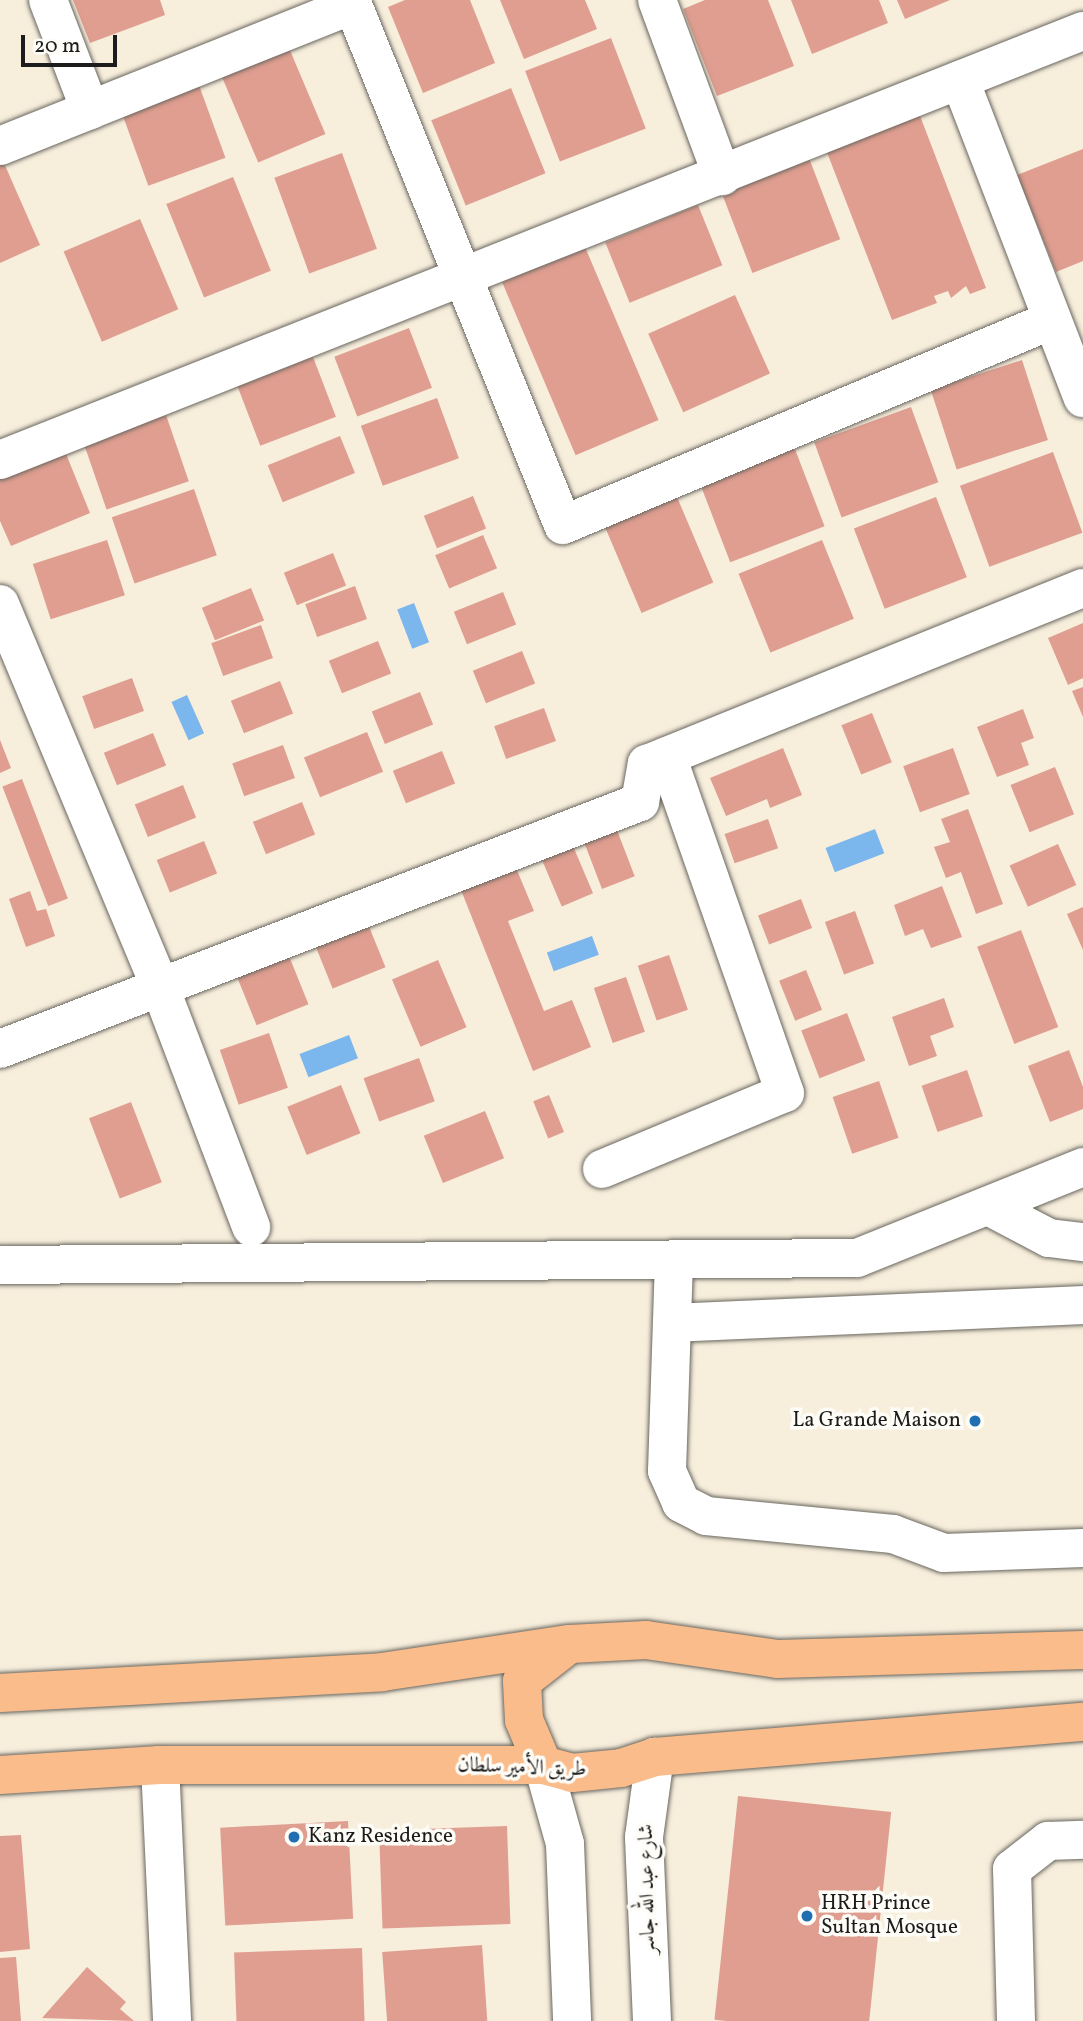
<!DOCTYPE html>
<meta charset="utf-8">
<style>
body{margin:0}
#map{position:relative;width:1083px;height:2021px;overflow:hidden;background:#f7eedc;font-family:Vollkorn,Amiri,serif}
div>[style]{position:absolute}
.water>*{inset:0;background:#7bb6ed;transform-origin:0 0}
.building>*{inset:0;background:#df9e90;transform-origin:0 0}
.roads{filter:drop-shadow(0 0 2px #69665f) drop-shadow(0 0 2px #69665f)}
.minor>*{height:38px;margin:-19px;padding:0 19px;transform-origin:19px;border-radius:19px;background:#fff}
.major>*{height:38px;margin:-19px;padding:0 19px;transform-origin:19px;border-radius:19px;background:#fabc8b}
.dots>*{width:19px;height:19px;translate:-50% -50%;box-sizing:border-box;border:4px solid #fdfcf7;border-radius:50%}
span{translate:-50% -50%;white-space:nowrap;text-align:center;line-height:1.15;-webkit-text-stroke:7px #fdfcf7;paint-order:stroke}
.poi-label{font-size:21px;color:#1c1c1c}
.right{translate:-100% -50%;text-align:right}
.left{translate:0 -50%;text-align:left}
.street-label{font-size:21px;color:#1c1c1c}
.scale{position:absolute;left:21px;top:35px;width:96px;height:32px;box-sizing:border-box;border:4px solid #1c1c1c;border-top:0;padding-left:9px;font-size:21px;line-height:24px;white-space:nowrap;color:#1c1c1c;-webkit-text-stroke:5px #fdfcf7;paint-order:stroke}
</style>
<div id="map">
<div class="water">
<i style="left:414px;top:603px;width:42px;height:18px;rotate:69deg"></i>
<i style="left:187px;top:695px;width:42px;height:17px;rotate:66deg"></i>
<i style="left:875px;top:829px;width:26px;height:53px;rotate:69deg"></i>
<i style="left:592px;top:936px;width:20px;height:48px;rotate:70deg"></i>
<i style="left:349px;top:1035px;width:25px;height:53px;rotate:69deg"></i>
</div>
<div class="building">
<i style="clip-path:polygon(73px 0,160px 0,165px 15px,90px 43px)"></i>
<i style="clip-path:polygon(405px 0,470px 0,495px 63px,423px 93px,388px 7px)"></i>
<i style="clip-path:polygon(500px 0,585px 0,597px 29px,524px 59px)"></i>
<i style="clip-path:polygon(705px 0,768px 0,794px 66px,717px 96px,683px 9px)"></i>
<i style="clip-path:polygon(791px 0,879px 0,888px 23px,812px 54px)"></i>
<i style="clip-path:polygon(897px 0,950px 0,905px 19px)"></i>
<i style="left:611px;top:38px;width:97px;height:92px;rotate:69deg"></i>
<i style="left:286px;top:41px;width:101px;height:73px;rotate:67deg"></i>
<i style="left:196px;top:77px;width:86px;height:82px;rotate:70deg"></i>
<i style="left:511px;top:88px;width:92px;height:86px;rotate:68deg"></i>
<i style="clip-path:polygon(917px 108px,986px 288px,970px 294px,966px 286px,951px 298px,948px 291px,934px 296px,937px 303px,892px 320px,821px 137px)"></i>
<i style="clip-path:polygon(1083px 149px,1083px 261px,1056px 272px,1017px 175px)"></i>
<i style="left:342px;top:153px;width:102px;height:72px;rotate:70deg"></i>
<i style="clip-path:polygon(0 154px,40px 245px,0 263px)"></i>
<i style="left:809px;top:158px;width:87px;height:94px;rotate:69deg"></i>
<i style="left:233px;top:177px;width:101px;height:72px;rotate:68deg"></i>
<i style="left:698px;top:205px;width:65px;height:100px;rotate:68deg"></i>
<i style="left:140px;top:219px;width:98px;height:83px;rotate:67deg"></i>
<i style="left:585px;top:247px;width:188px;height:90px;rotate:67deg"></i>
<i style="left:735px;top:295px;width:86px;height:95px;rotate:66deg"></i>
<i style="left:409px;top:328px;width:64px;height:80px;rotate:69deg"></i>
<i style="left:313px;top:357px;width:64px;height:81px;rotate:69deg"></i>
<i style="left:1022px;top:360px;width:84px;height:96px;rotate:72deg"></i>
<i style="left:437px;top:398px;width:64px;height:81px;rotate:70deg"></i>
<i style="left:911px;top:407px;width:80px;height:103px;rotate:70deg"></i>
<i style="left:166px;top:415px;width:70px;height:87px;rotate:71deg"></i>
<i style="left:340px;top:436px;width:40px;height:78px;rotate:68deg"></i>
<i style="left:793px;top:444px;width:88px;height:101px;rotate:69deg"></i>
<i style="clip-path:polygon(64px 449px,90px 513px,11px 546px,0 521px,0 476px)"></i>
<i style="left:1053px;top:452px;width:86px;height:99px;rotate:70deg"></i>
<i style="left:194px;top:489px;width:70px;height:87px;rotate:71deg"></i>
<i style="left:473px;top:496px;width:35px;height:53px;rotate:68deg"></i>
<i style="left:677px;top:497px;width:93px;height:78px;rotate:67deg"></i>
<i style="left:936px;top:497px;width:86px;height:88px;rotate:69deg"></i>
<i style="left:483px;top:535px;width:36px;height:52px;rotate:67deg"></i>
<i style="left:107px;top:540px;width:58px;height:78px;rotate:72deg"></i>
<i style="left:822px;top:540px;width:85px;height:90px;rotate:68deg"></i>
<i style="left:333px;top:553px;width:35px;height:53px;rotate:68deg"></i>
<i style="left:355px;top:586px;width:35px;height:53px;rotate:70deg"></i>
<i style="left:251px;top:588px;width:35px;height:53px;rotate:68deg"></i>
<i style="left:503px;top:592px;width:35px;height:53px;rotate:68deg"></i>
<i style="clip-path:polygon(1083px 623px,1083px 678px,1068px 685px,1048px 638px)"></i>
<i style="left:261px;top:625px;width:35px;height:53px;rotate:70deg"></i>
<i style="left:378px;top:641px;width:35px;height:53px;rotate:68deg"></i>
<i style="left:522px;top:651px;width:35px;height:53px;rotate:68deg"></i>
<i style="left:132px;top:678px;width:35px;height:53px;rotate:70deg"></i>
<i style="left:280px;top:681px;width:35px;height:53px;rotate:68deg"></i>
<i style="clip-path:polygon(1083px 687px,1083px 717px,1072px 691px)"></i>
<i style="left:420px;top:692px;width:35px;height:52px;rotate:68deg"></i>
<i style="left:544px;top:708px;width:35px;height:53px;rotate:70deg"></i>
<i style="clip-path:polygon(1023px 709px,1034px 738px,1021px 743px,1029px 765px,997px 777px,977px 727px)"></i>
<i style="left:872px;top:713px;width:53px;height:33px;rotate:68deg"></i>
<i style="left:367px;top:732px;width:43px;height:68px;rotate:68deg"></i>
<i style="left:153px;top:733px;width:35px;height:53px;rotate:68deg"></i>
<i style="clip-path:polygon(0 740px,11px 768px,0 773px)"></i>
<i style="left:283px;top:745px;width:35px;height:54px;rotate:70deg"></i>
<i style="clip-path:polygon(783px 748px,802px 795px,770px 808px,767px 799px,726px 816px,710px 778px)"></i>
<i style="left:953px;top:748px;width:49px;height:53px;rotate:70deg"></i>
<i style="left:442px;top:751px;width:35px;height:53px;rotate:68deg"></i>
<i style="left:1055px;top:767px;width:51px;height:48px;rotate:68deg"></i>
<i style="left:22px;top:779px;width:128px;height:21px;rotate:69deg"></i>
<i style="left:183px;top:785px;width:35px;height:52px;rotate:68deg"></i>
<i style="left:302px;top:802px;width:35px;height:53px;rotate:68deg"></i>
<i style="clip-path:polygon(968px 809px,1003px 904px,976px 914px,961px 872px,946px 878px,934px 847px,950px 842px,941px 819px)"></i>
<i style="left:768px;top:819px;width:31px;height:46px;rotate:71deg"></i>
<i style="left:615px;top:825px;width:55px;height:35px;rotate:69deg"></i>
<i style="left:570px;top:839px;width:59px;height:34px;rotate:67deg"></i>
<i style="left:204px;top:841px;width:35px;height:51px;rotate:68deg"></i>
<i style="left:1058px;top:844px;width:45px;height:53px;rotate:66deg"></i>
<i style="clip-path:polygon(514px 863px,534px 911px,508px 921px,544px 1011px,572px 1000px,591px 1047px,533px 1071px,461px 890px)"></i>
<i style="clip-path:polygon(942px 886px,962px 937px,931px 948px,923px 929px,905px 936px,894px 905px)"></i>
<i style="clip-path:polygon(30px 891px,37px 911px,46px 909px,55px 936px,26px 947px,9px 899px)"></i>
<i style="left:801px;top:899px;width:31px;height:46px;rotate:69deg"></i>
<i style="clip-path:polygon(1083px 907px,1083px 950px,1067px 914px)"></i>
<i style="left:855px;top:911px;width:56px;height:32px;rotate:70deg"></i>
<i style="left:366px;top:919px;width:52px;height:57px;rotate:68deg"></i>
<i style="left:1021px;top:930px;width:104px;height:47px;rotate:69deg"></i>
<i style="left:669px;top:955px;width:58px;height:33px;rotate:71deg"></i>
<i style="left:289px;top:956px;width:52px;height:56px;rotate:68deg"></i>
<i style="left:438px;top:960px;width:73px;height:50px;rotate:67deg"></i>
<i style="left:806px;top:970px;width:43px;height:29px;rotate:68deg"></i>
<i style="left:626px;top:977px;width:58px;height:34px;rotate:71deg"></i>
<i style="clip-path:polygon(944px 998px,954px 1027px,930px 1036px,937px 1056px,909px 1066px,892px 1017px)"></i>
<i style="left:847px;top:1013px;width:51px;height:49px;rotate:69deg"></i>
<i style="left:269px;top:1033px;width:58px;height:52px;rotate:71deg"></i>
<i style="clip-path:polygon(1069px 1050px,1083px 1087px,1083px 1109px,1050px 1122px,1028px 1066px)"></i>
<i style="left:419px;top:1058px;width:46px;height:59px;rotate:70deg"></i>
<i style="left:967px;top:1070px;width:49px;height:48px;rotate:71deg"></i>
<i style="left:879px;top:1081px;width:60px;height:49px;rotate:71deg"></i>
<i style="left:341px;top:1085px;width:52px;height:58px;rotate:68deg"></i>
<i style="left:549px;top:1095px;width:40px;height:17px;rotate:68deg"></i>
<i style="left:131px;top:1102px;width:86px;height:45px;rotate:69deg"></i>
<i style="left:485px;top:1111px;width:51px;height:66px;rotate:68deg"></i>
<i style="left:738px;top:1796px;width:154px;height:225px;rotate:6deg"></i>
<i style="left:348px;top:1821px;width:98px;height:128px;rotate:87deg"></i>
<i style="left:507px;top:1826px;width:98px;height:128px;rotate:88deg"></i>
<i style="clip-path:polygon(21px 1835px,30px 1949px,0 1952px,0 1836px)"></i>
<i style="left:482px;top:1945px;width:76px;height:100px;rotate:86deg"></i>
<i style="left:362px;top:1948px;width:73px;height:128px;rotate:88deg"></i>
<i style="clip-path:polygon(16px 1957px,21px 2021px,0 2021px,0 1958px)"></i>
<i style="clip-path:polygon(87px 1967px,126px 2002px,120px 2009px,134px 2021px,42px 2018px)"></i>
</div>
<div class="roads">
<div class="minor">
<i style="left:48px;top:0;width:118px;rotate:69.1deg"></i>
<i style="left:351px;top:0;width:566px;rotate:68.01deg"></i>
<i style="left:563px;top:525px;width:530px;rotate:-22.74deg"></i>
<i style="left:657px;top:0;width:188px;rotate:69.7deg"></i>
<i style="left:960px;top:80px;width:341px;rotate:68.9deg"></i>
<i style="left:0;top:146px;width:380px;rotate:-21.8deg"></i>
<i style="left:0;top:460px;width:1165px;rotate:-21.61deg"></i>
<i style="left:0;top:604px;width:415px;rotate:67.3deg"></i>
<i style="left:160px;top:987px;width:257px;rotate:69.2deg"></i>
<i style="left:0;top:1049px;width:686px;rotate:-21.1deg"></i>
<i style="left:640px;top:802px;width:39px;rotate:-80deg"></i>
<i style="left:647px;top:764px;width:470px;rotate:-22deg"></i>
<i style="left:602px;top:1169px;width:198px;rotate:-22.6deg"></i>
<i style="left:785px;top:1093px;width:357px;rotate:-109.3deg"></i>
<i style="left:988px;top:1206px;width:69px;rotate:27.7deg"></i>
<i style="left:1049px;top:1238px;width:34px;rotate:7deg"></i>
<i style="left:674px;top:1260px;width:211px;rotate:91.9deg"></i>
<i style="left:667px;top:1471px;width:35px;rotate:66deg"></i>
<i style="left:681px;top:1503px;width:28px;rotate:27deg"></i>
<i style="left:706px;top:1516px;width:188px;rotate:5.5deg"></i>
<i style="left:893px;top:1534px;width:54px;rotate:20.4deg"></i>
<i style="left:944px;top:1553px;width:139px;rotate:-2.1deg"></i>
<i style="left:0;top:1265px;width:857px;rotate:-0.47deg"></i>
<i style="left:857px;top:1258px;width:244px;rotate:-21.9deg"></i>
<i style="left:672px;top:1323px;width:411px;rotate:-2.5deg"></i>
<i style="left:160px;top:1765px;width:256px;rotate:87.3deg"></i>
<i style="left:543px;top:1765px;width:82px;rotate:74.4deg"></i>
<i style="left:565px;top:1844px;width:177px;rotate:87.7deg"></i>
<i style="left:652px;top:2021px;width:184px;rotate:-92.5deg"></i>
<i style="left:644px;top:1837px;width:81px;rotate:-82.2deg"></i>
<i style="left:1016px;top:2021px;width:152px;rotate:-91.5deg"></i>
<i style="left:1012px;top:1869px;width:46px;rotate:-37.9deg"></i>
<i style="left:1048px;top:1841px;width:35px;rotate:-2deg"></i>
</div>
<div class="major">
<i style="left:0;top:1693px;width:383px;rotate:-3.1deg"></i>
<i style="left:382px;top:1672px;width:190px;rotate:-8.5deg"></i>
<i style="left:570px;top:1644px;width:76px;rotate:-3deg"></i>
<i style="left:646px;top:1640px;width:133px;rotate:8.2deg"></i>
<i style="left:778px;top:1659px;width:305px;rotate:-1.7deg"></i>
<i style="left:543px;top:1765px;width:49px;rotate:-112.9deg"></i>
<i style="left:524px;top:1720px;width:39px;rotate:-93deg"></i>
<i style="left:522px;top:1681px;width:58px;rotate:-38deg"></i>
<i style="left:0;top:1775px;width:160px;rotate:-3.6deg"></i>
<i style="left:160px;top:1765px;width:383px"></i>
<i style="left:543px;top:1765px;width:30px;rotate:15deg"></i>
<i style="left:572px;top:1773px;width:49px;rotate:-5.8deg"></i>
<i style="left:621px;top:1768px;width:36px;rotate:-18deg"></i>
<i style="left:655px;top:1757px;width:429px;rotate:-4.7deg"></i>
</div>
</div>
<div class="dots">
<i style="left:975px;top:1421px;background:#1f6fb2"></i>
<i style="left:294px;top:1837px;background:#1f6fb2"></i>
<i style="left:807px;top:1916px;background:#1f6fb2"></i>
</div>
<div class="poi-label">
<span class="right" style="left:961px;top:1421px">La Grande Maison</span>
<span class="left" style="left:308px;top:1837px">Kanz Residence</span>
<span class="left" style="left:821px;top:1916px">HRH Prince<br>Sultan Mosque</span>
</div>
<div class="street-label">
<span style="left:522px;top:1768px;rotate:2deg">طريق الأمير سلطان</span>
<span style="left:648px;top:1889px;rotate:-91deg">شارع عبد الله جاسر</span>
</div>
<div class="scale">20 m</div>
</div>
